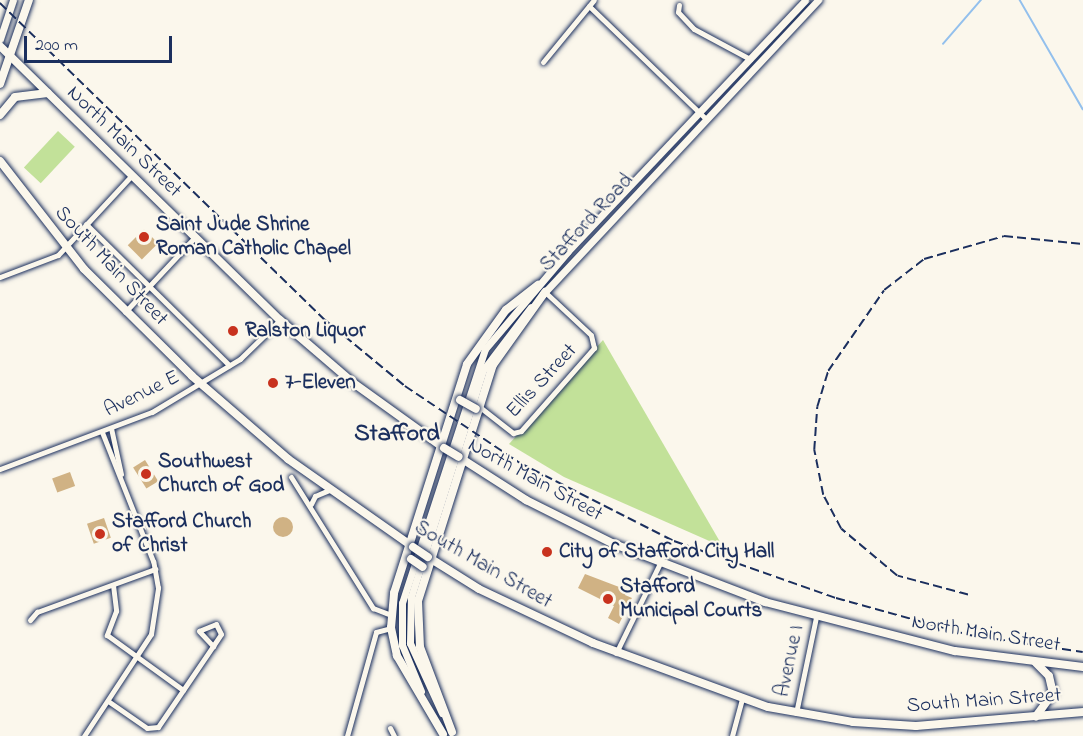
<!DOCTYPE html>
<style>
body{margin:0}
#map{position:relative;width:1083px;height:736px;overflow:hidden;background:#fbf7ec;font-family:"Indie Flower",sans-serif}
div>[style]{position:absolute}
.green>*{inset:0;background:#c2e199;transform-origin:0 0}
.stream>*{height:1.5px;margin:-0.75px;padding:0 0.75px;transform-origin:0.75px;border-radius:0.75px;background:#93c0ed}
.building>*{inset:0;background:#d0b284;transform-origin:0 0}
.round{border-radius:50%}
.roads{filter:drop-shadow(0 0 2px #1b2f5e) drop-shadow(0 0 2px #1b2f5e)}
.minor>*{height:5px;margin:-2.5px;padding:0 2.5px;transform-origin:2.5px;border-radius:2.5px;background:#fbf7ec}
.major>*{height:7px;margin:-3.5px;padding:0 3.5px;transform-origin:3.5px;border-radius:3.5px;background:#fbf7ec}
.highway>*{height:8px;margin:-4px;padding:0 4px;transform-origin:4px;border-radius:4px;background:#fbf7ec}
.rail>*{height:1.5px;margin-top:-0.75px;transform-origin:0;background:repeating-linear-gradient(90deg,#1b2f5e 0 9px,transparent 0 13.5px)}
.bridges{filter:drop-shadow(0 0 2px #1b2f5e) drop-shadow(0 0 2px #1b2f5e)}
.highway-bridge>*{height:8px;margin:-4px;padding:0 4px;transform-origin:4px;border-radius:4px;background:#fbf7ec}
.dots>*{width:16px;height:16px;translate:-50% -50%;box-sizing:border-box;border:3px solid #fbf7ec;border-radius:50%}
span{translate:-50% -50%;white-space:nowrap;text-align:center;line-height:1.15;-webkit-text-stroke:4.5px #fbf7ec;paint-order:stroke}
.street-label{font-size:21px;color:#1b2f5e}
.poi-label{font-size:21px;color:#1b2f5e;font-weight:700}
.left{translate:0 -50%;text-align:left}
.quarter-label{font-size:24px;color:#1b2f5e;font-weight:700}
.scale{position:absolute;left:24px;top:36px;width:148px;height:27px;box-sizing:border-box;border:3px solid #1b2f5e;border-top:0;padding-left:8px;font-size:18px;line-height:21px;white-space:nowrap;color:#1b2f5e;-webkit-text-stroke:4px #fbf7ec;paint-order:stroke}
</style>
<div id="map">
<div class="green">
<i style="left:58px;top:131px;width:23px;height:50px;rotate:43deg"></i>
<i style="clip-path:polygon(603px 340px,723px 547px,564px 477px,509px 444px)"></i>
</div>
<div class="stream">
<i style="left:1020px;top:0;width:126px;rotate:60deg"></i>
<i style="left:943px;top:44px;width:58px;rotate:-49.2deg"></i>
</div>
<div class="building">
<i style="left:144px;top:229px;width:20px;height:23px;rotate:45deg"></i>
<i style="left:145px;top:460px;width:25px;height:14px;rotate:58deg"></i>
<i style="left:70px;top:472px;width:15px;height:19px;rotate:70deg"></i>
<i class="round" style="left:273px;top:517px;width:20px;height:20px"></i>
<i style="left:104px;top:518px;width:21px;height:18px;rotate:71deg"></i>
<i style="clip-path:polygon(585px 574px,627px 590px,625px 595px,632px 598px,619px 624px,608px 618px,614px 606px,578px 588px)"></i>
</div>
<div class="roads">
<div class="minor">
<i style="left:679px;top:5px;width:7px;rotate:98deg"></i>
<i style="left:678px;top:12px;width:23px;rotate:47deg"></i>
<i style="left:694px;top:29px;width:64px;rotate:28.2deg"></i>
<i style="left:589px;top:6px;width:163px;rotate:44deg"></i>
<i style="left:543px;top:62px;width:80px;rotate:-50.6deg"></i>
<i style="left:86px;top:224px;width:201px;rotate:44.6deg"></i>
<i style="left:0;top:277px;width:62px;rotate:-20.8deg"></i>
<i style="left:58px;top:255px;width:109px;rotate:-47.2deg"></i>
<i style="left:125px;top:312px;width:103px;rotate:-47deg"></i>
<i style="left:481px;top:408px;width:41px;rotate:38deg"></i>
<i style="left:513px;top:433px;width:8px;rotate:-14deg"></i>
<i style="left:521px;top:431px;width:111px;rotate:-48.7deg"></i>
<i style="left:594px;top:348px;width:13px;rotate:-103deg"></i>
<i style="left:591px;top:335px;width:63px;rotate:-136.9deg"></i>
<i style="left:111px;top:428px;width:47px;rotate:77.7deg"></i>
<i style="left:0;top:469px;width:162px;rotate:-20.6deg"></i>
<i style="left:152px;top:412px;width:103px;rotate:-31.1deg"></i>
<i style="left:240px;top:359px;width:56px;rotate:-44.3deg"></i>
<i style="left:291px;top:477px;width:155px;rotate:58deg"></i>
<i style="left:373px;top:608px;width:19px;rotate:21deg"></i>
<i style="left:311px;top:504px;width:9px;rotate:-63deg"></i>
<i style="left:315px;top:496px;width:15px;rotate:-23deg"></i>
<i style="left:113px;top:585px;width:26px;rotate:83deg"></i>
<i style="left:116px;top:611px;width:26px;rotate:111deg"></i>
<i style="left:107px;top:635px;width:94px;rotate:35.9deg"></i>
<i style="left:30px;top:620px;width:11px;rotate:-49deg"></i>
<i style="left:37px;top:612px;width:126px;rotate:-20deg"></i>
<i style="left:616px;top:653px;width:100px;rotate:-63.9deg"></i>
<i style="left:108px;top:701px;width:47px;rotate:34.7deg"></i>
<i style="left:147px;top:728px;width:11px;rotate:-5deg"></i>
<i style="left:158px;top:727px;width:98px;rotate:-55.8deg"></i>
<i style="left:213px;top:646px;width:14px;rotate:-56deg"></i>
<i style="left:221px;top:634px;width:11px;rotate:-117deg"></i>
<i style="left:216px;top:624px;width:18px;rotate:158deg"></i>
<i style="left:199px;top:631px;width:21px;rotate:47deg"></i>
<i style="left:796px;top:713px;width:98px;rotate:-78.2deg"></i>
<i style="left:390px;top:728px;width:9px;rotate:63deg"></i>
<i style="left:84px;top:736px;width:122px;rotate:-56.7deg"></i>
<i style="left:151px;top:634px;width:47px;rotate:-81.3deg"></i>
<i style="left:158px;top:588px;width:27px;rotate:-100deg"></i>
<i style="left:153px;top:561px;width:139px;rotate:-111.6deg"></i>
<i style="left:347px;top:736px;width:108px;rotate:-74.4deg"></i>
<i style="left:376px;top:632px;width:16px;rotate:-15deg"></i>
<i style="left:732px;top:736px;width:38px;rotate:-75deg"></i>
</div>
<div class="major">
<i style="left:0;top:39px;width:41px;rotate:-71.6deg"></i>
<i style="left:543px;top:294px;width:403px;rotate:-46.9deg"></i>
<i style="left:421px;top:691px;width:50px;rotate:-112.4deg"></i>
<i style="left:402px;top:645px;width:42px;rotate:-90deg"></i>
<i style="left:402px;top:603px;width:267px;rotate:-71.9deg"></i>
<i style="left:485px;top:349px;width:128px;rotate:-49.7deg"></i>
<i style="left:568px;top:251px;width:345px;rotate:-46.6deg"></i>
<i style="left:442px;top:713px;width:77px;rotate:-114.6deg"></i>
<i style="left:410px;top:643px;width:46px;rotate:-88.8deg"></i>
<i style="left:411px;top:597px;width:238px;rotate:-72.4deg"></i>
<i style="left:483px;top:370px;width:79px;rotate:-52.7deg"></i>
</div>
<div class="highway">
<i style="left:0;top:46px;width:392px;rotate:44.4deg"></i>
<i style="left:280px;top:320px;width:95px;rotate:40.7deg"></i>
<i style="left:352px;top:382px;width:113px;rotate:35.7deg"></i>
<i style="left:0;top:84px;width:89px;rotate:-71deg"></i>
<i style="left:0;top:115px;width:23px;rotate:-50deg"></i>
<i style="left:15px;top:97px;width:33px;rotate:-7deg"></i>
<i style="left:0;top:161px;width:137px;rotate:52.1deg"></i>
<i style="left:84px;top:269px;width:152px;rotate:44.7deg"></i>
<i style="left:192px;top:376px;width:127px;rotate:40.8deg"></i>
<i style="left:288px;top:459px;width:153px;rotate:35.1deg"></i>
<i style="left:459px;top:457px;width:80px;rotate:32.7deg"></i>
<i style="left:526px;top:500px;width:98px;rotate:26.6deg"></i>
<i style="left:614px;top:544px;width:162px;rotate:21deg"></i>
<i style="left:765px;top:602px;width:196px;rotate:14.5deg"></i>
<i style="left:955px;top:651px;width:129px;rotate:7.1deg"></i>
<i style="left:428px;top:557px;width:60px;rotate:32.1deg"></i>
<i style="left:479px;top:589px;width:126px;rotate:25.3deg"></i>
<i style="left:593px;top:643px;width:186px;rotate:20.1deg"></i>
<i style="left:768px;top:707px;width:86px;rotate:10deg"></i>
<i style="left:853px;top:722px;width:63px;rotate:3.6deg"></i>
<i style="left:916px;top:726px;width:168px;rotate:-4.8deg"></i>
<i style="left:1036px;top:663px;width:18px;rotate:45deg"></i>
<i style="left:1049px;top:676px;width:17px;rotate:77deg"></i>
<i style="left:1053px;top:693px;width:29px;rotate:126deg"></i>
<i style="left:452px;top:732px;width:91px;rotate:-110.6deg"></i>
<i style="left:420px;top:647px;width:46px;rotate:-92.5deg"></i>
<i style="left:418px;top:601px;width:248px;rotate:-72.4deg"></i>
<i style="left:493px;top:365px;width:90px;rotate:-54.5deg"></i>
<i style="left:443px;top:734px;width:91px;rotate:-120.5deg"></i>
<i style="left:397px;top:656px;width:29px;rotate:-102deg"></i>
<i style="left:391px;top:628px;width:35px;rotate:-85deg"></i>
<i style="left:394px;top:593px;width:240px;rotate:-72.3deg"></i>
<i style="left:467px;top:364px;width:67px;rotate:-54.2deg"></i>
<i style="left:506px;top:310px;width:41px;rotate:-38deg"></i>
</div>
</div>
<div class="rail">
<i style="left:0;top:3px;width:453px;rotate:44.3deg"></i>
<i style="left:324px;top:319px;width:105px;rotate:39.6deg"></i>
<i style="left:405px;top:386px;width:138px;rotate:33.8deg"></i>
<i style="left:520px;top:463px;width:173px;rotate:26.9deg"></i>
<i style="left:674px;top:541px;width:172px;rotate:19.4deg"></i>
<i style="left:836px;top:598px;width:138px;rotate:15.5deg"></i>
<i style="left:969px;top:635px;width:115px;rotate:8.5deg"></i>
<i style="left:968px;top:595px;width:73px;rotate:-165deg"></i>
<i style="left:897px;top:576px;width:73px;rotate:-140deg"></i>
<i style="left:841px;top:529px;width:38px;rotate:-118deg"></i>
<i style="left:823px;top:495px;width:46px;rotate:-101.3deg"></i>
<i style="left:814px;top:450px;width:43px;rotate:-86deg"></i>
<i style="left:817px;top:407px;width:38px;rotate:-73deg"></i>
<i style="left:828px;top:371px;width:98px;rotate:-55.3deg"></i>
<i style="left:884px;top:290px;width:51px;rotate:-37.8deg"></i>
<i style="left:924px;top:259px;width:83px;rotate:-16deg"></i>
<i style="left:1004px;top:236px;width:79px;rotate:5.8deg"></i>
</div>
<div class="bridges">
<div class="highway-bridge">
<i style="left:460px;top:400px;width:18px;rotate:29deg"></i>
<i style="left:444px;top:448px;width:17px;rotate:31deg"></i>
<i style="left:413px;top:547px;width:18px;rotate:34deg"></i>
<i style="left:411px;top:559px;width:14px;rotate:34deg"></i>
</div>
</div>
<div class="dots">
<i style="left:144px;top:237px;background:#c8321e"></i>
<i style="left:233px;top:331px;background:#c8321e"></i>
<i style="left:273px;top:383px;background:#c8321e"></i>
<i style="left:146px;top:474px;background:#c8321e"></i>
<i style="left:100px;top:534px;background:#c8321e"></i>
<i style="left:547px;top:552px;background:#c8321e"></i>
<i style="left:608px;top:599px;background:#c8321e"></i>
</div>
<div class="street-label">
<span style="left:124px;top:142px;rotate:44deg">North Main Street</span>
<span style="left:587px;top:223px;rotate:-47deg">Stafford Road</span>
<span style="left:111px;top:266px;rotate:47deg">South Main Street</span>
<span style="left:542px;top:381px;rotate:-47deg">Ellis Street</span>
<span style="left:142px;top:394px;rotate:-26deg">Avenue E</span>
<span style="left:535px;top:480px;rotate:29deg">North Main Street</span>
<span style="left:483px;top:565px;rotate:30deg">South Main Street</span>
<span style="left:986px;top:634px;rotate:9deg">North Main Street</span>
<span style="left:790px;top:661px;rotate:-78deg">Avenue I</span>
<span style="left:984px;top:701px;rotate:-4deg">South Main Street</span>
</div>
<div class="poi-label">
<span class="left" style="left:156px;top:237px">Saint Jude Shrine<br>Roman Catholic Chapel</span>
<span class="left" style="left:245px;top:331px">Ralston Liquor</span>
<span class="left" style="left:285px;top:383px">7-Eleven</span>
<span class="left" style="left:158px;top:474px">Southwest<br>Church of God</span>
<span class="left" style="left:112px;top:534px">Stafford Church<br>of Christ</span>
<span class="left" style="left:559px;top:552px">City of Stafford City Hall</span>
<span class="left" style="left:620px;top:599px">Stafford<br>Municipal Courts</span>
</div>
<div class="quarter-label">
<span style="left:397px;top:435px">Stafford</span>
</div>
<div class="scale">200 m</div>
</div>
